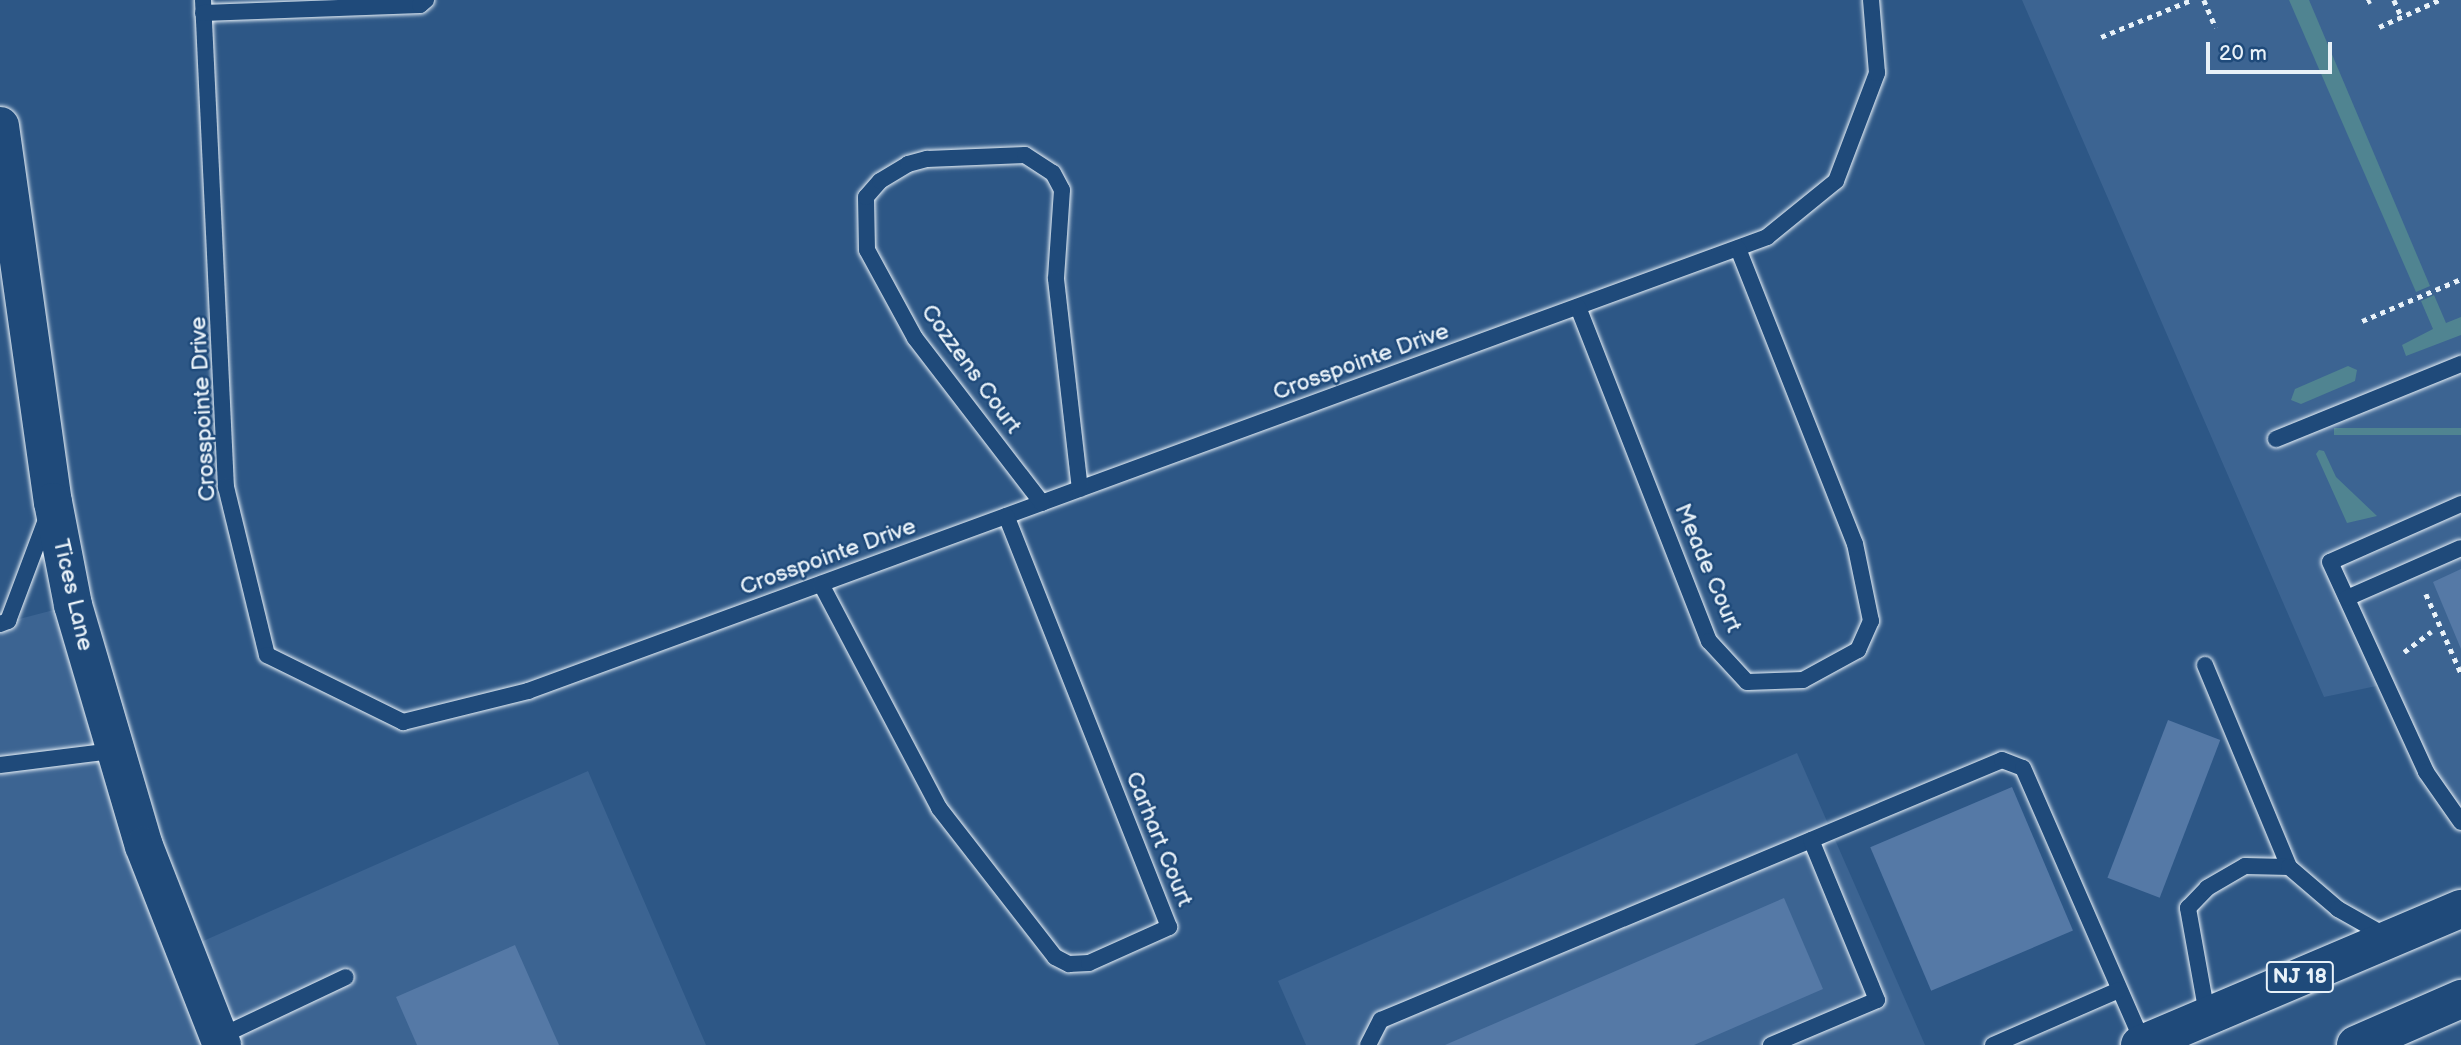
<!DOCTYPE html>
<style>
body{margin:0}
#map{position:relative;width:2461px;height:1045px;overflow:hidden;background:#2d5786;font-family:"Balsamiq Sans",sans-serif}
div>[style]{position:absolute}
.built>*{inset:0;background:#3c6492}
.green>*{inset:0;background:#508491;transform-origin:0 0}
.building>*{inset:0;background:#5579a6;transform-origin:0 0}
.path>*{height:4.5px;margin-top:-2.25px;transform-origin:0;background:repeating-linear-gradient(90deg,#e8f1f8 0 5px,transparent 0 10px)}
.roads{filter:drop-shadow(0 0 2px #e8f1f8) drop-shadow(0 0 2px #e8f1f8)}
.lane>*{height:16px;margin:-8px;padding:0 8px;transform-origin:8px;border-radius:8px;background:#1f4a7a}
.secondary>*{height:38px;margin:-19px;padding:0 19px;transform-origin:19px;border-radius:19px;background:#1f4a7a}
.highway>*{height:38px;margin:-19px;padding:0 19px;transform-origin:19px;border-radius:19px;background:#1f4a7a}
span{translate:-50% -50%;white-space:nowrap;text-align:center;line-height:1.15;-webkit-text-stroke:5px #1f4a7a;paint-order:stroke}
.shield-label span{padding:2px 5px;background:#1f4a7a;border:2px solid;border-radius:5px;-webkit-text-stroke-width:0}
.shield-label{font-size:21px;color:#e8f1f8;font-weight:700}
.street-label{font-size:23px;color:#e8f1f8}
.scale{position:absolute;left:2206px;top:42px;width:126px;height:32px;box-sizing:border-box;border:4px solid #e8f1f8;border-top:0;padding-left:9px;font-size:21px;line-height:24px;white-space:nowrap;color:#e8f1f8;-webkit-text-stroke:5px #1f4a7a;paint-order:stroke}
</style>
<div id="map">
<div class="built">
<i style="clip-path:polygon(2022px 0,2461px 0,2461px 822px,2386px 684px,2324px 697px)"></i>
<i style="clip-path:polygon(73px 605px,185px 949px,588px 771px,706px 1045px,0 1045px,0 624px)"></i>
<i style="clip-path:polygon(1797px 753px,1925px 1045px,1306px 1045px,1278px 981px)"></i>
</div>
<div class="green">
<i style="clip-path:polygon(2289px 0,2309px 0,2430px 286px,2416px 292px)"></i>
<i style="clip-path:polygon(2434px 295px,2446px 323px,2461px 317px,2461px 335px,2406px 356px,2402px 345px,2433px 329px,2421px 301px)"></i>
<i style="clip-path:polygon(2348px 366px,2357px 370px,2355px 381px,2301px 404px,2291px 400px,2295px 389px)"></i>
<i style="left:2461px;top:428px;width:7px;height:127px;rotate:90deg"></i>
<i style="clip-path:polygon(2319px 450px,2324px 451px,2336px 477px,2377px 516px,2347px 523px,2316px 454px)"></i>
</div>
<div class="building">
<i style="clip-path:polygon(2461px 569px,2461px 649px,2433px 582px)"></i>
<i style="left:2168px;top:720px;width:56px;height:169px;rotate:21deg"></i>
<i style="left:2012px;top:787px;width:156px;height:154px;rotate:67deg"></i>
<i style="clip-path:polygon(1784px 898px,1823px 989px,1694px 1045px,1445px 1045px)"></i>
<i style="clip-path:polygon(515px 945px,559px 1045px,417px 1045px,396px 997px)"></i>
</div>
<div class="path">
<i style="left:2204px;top:0;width:30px;rotate:67deg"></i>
<i style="left:2394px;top:0;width:17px;rotate:66deg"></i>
<i style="left:2367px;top:2px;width:4px;rotate:-27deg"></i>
<i style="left:2379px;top:27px;width:66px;rotate:-24.2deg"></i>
<i style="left:2101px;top:37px;width:97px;rotate:-22.3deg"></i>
<i style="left:2362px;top:321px;width:108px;rotate:-23deg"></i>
<i style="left:2426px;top:594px;width:86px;rotate:66.1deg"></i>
<i style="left:2404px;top:652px;width:34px;rotate:-37deg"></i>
</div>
<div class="roads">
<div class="lane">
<i style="left:203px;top:0;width:488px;rotate:87.3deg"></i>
<i style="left:226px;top:487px;width:173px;rotate:76.3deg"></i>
<i style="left:267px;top:655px;width:152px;rotate:26.2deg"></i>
<i style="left:403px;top:722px;width:129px;rotate:-13.9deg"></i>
<i style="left:528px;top:691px;width:1320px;rotate:-20.12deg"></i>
<i style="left:1767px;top:237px;width:89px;rotate:-39.1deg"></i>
<i style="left:1836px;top:181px;width:116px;rotate:-69.2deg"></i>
<i style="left:1877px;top:73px;width:73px;rotate:-94.7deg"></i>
<i style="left:203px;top:13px;width:217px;rotate:-2.1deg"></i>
<i style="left:420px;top:5px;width:8px;rotate:-40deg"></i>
<i style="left:1578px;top:307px;width:359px;rotate:68.6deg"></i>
<i style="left:1709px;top:641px;width:56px;rotate:47.2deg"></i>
<i style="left:1747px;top:682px;width:56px;rotate:-2deg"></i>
<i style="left:1803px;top:680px;width:63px;rotate:-28.6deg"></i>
<i style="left:1858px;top:650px;width:32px;rotate:-66deg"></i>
<i style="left:1871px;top:621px;width:79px;rotate:-101.7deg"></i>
<i style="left:1855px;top:544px;width:318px;rotate:-111.6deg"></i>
<i style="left:2276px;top:439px;width:200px;rotate:-22.1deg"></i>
<i style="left:1042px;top:503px;width:208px;rotate:-127.6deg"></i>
<i style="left:915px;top:338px;width:100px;rotate:-118.6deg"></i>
<i style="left:867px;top:250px;width:53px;rotate:-91.1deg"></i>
<i style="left:866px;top:197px;width:21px;rotate:-49deg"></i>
<i style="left:880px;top:181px;width:33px;rotate:-31deg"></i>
<i style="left:908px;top:164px;width:20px;rotate:-15deg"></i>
<i style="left:927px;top:159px;width:98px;rotate:-2.3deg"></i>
<i style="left:1025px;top:155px;width:33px;rotate:33deg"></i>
<i style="left:1053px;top:173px;width:19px;rotate:62deg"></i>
<i style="left:1062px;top:190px;width:89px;rotate:93.9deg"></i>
<i style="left:1056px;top:279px;width:211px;rotate:83.5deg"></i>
<i style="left:2461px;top:504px;width:143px;rotate:156.1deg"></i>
<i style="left:2330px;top:562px;width:231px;rotate:65.4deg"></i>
<i style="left:2426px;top:772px;width:61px;rotate:55deg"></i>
<i style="left:821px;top:584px;width:253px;rotate:62.2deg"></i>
<i style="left:939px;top:808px;width:189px;rotate:52.1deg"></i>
<i style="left:1055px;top:957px;width:16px;rotate:27deg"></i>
<i style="left:1069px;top:964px;width:20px;rotate:-3deg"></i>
<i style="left:1089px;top:963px;width:88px;rotate:-24.2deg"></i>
<i style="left:1169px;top:927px;width:442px;rotate:-111.6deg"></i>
<i style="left:2347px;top:598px;width:124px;rotate:-23.7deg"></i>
<i style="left:0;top:624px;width:9px;rotate:-21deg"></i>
<i style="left:8px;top:621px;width:111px;rotate:-69.4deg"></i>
<i style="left:2205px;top:665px;width:219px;rotate:67.4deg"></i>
<i style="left:0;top:765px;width:114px;rotate:-7.1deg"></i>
<i style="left:2207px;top:1014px;width:108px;rotate:-100.2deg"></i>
<i style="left:2188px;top:908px;width:28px;rotate:-46deg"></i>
<i style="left:2207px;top:888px;width:44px;rotate:-30.1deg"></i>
<i style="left:2245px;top:866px;width:44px;rotate:1.3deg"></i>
<i style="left:2289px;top:867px;width:65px;rotate:40.6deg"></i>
<i style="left:2338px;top:909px;width:55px;rotate:29.4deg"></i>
<i style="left:219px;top:1037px;width:140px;rotate:-25.3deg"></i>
<i style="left:1368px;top:1045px;width:28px;rotate:-63deg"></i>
<i style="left:1381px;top:1020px;width:673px;rotate:-22.72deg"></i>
<i style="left:2002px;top:760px;width:22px;rotate:21deg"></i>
<i style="left:2023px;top:768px;width:300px;rotate:66.4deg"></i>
<i style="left:1771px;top:1045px;width:115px;rotate:-23deg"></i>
<i style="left:1877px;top:1000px;width:173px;rotate:-112.4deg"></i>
<i style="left:1993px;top:1045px;width:137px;rotate:-23.6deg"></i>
</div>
<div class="secondary">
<i style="left:0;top:126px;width:380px;rotate:82deg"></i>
<i style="left:53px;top:502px;width:105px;rotate:79deg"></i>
<i style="left:73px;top:605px;width:251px;rotate:73.6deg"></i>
<i style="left:144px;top:846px;width:214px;rotate:68.6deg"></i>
</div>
<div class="highway">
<i style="left:2140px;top:1045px;width:349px;rotate:-23deg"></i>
<i style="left:2356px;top:1045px;width:115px;rotate:-23.7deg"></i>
</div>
</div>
<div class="shield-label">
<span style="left:2300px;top:977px">NJ 18</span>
</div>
<div class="street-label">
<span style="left:1361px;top:362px;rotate:-20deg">Crosspointe Drive</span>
<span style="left:971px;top:369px;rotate:54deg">Cozzens Court</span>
<span style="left:203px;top:409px;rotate:-93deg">Crosspointe Drive</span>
<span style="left:828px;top:557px;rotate:-20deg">Crosspointe Drive</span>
<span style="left:1708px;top:568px;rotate:67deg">Meade Court</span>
<span style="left:73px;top:595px;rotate:77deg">Tices Lane</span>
<span style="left:1159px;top:839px;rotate:68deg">Carhart Court</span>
</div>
<div class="scale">20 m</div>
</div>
